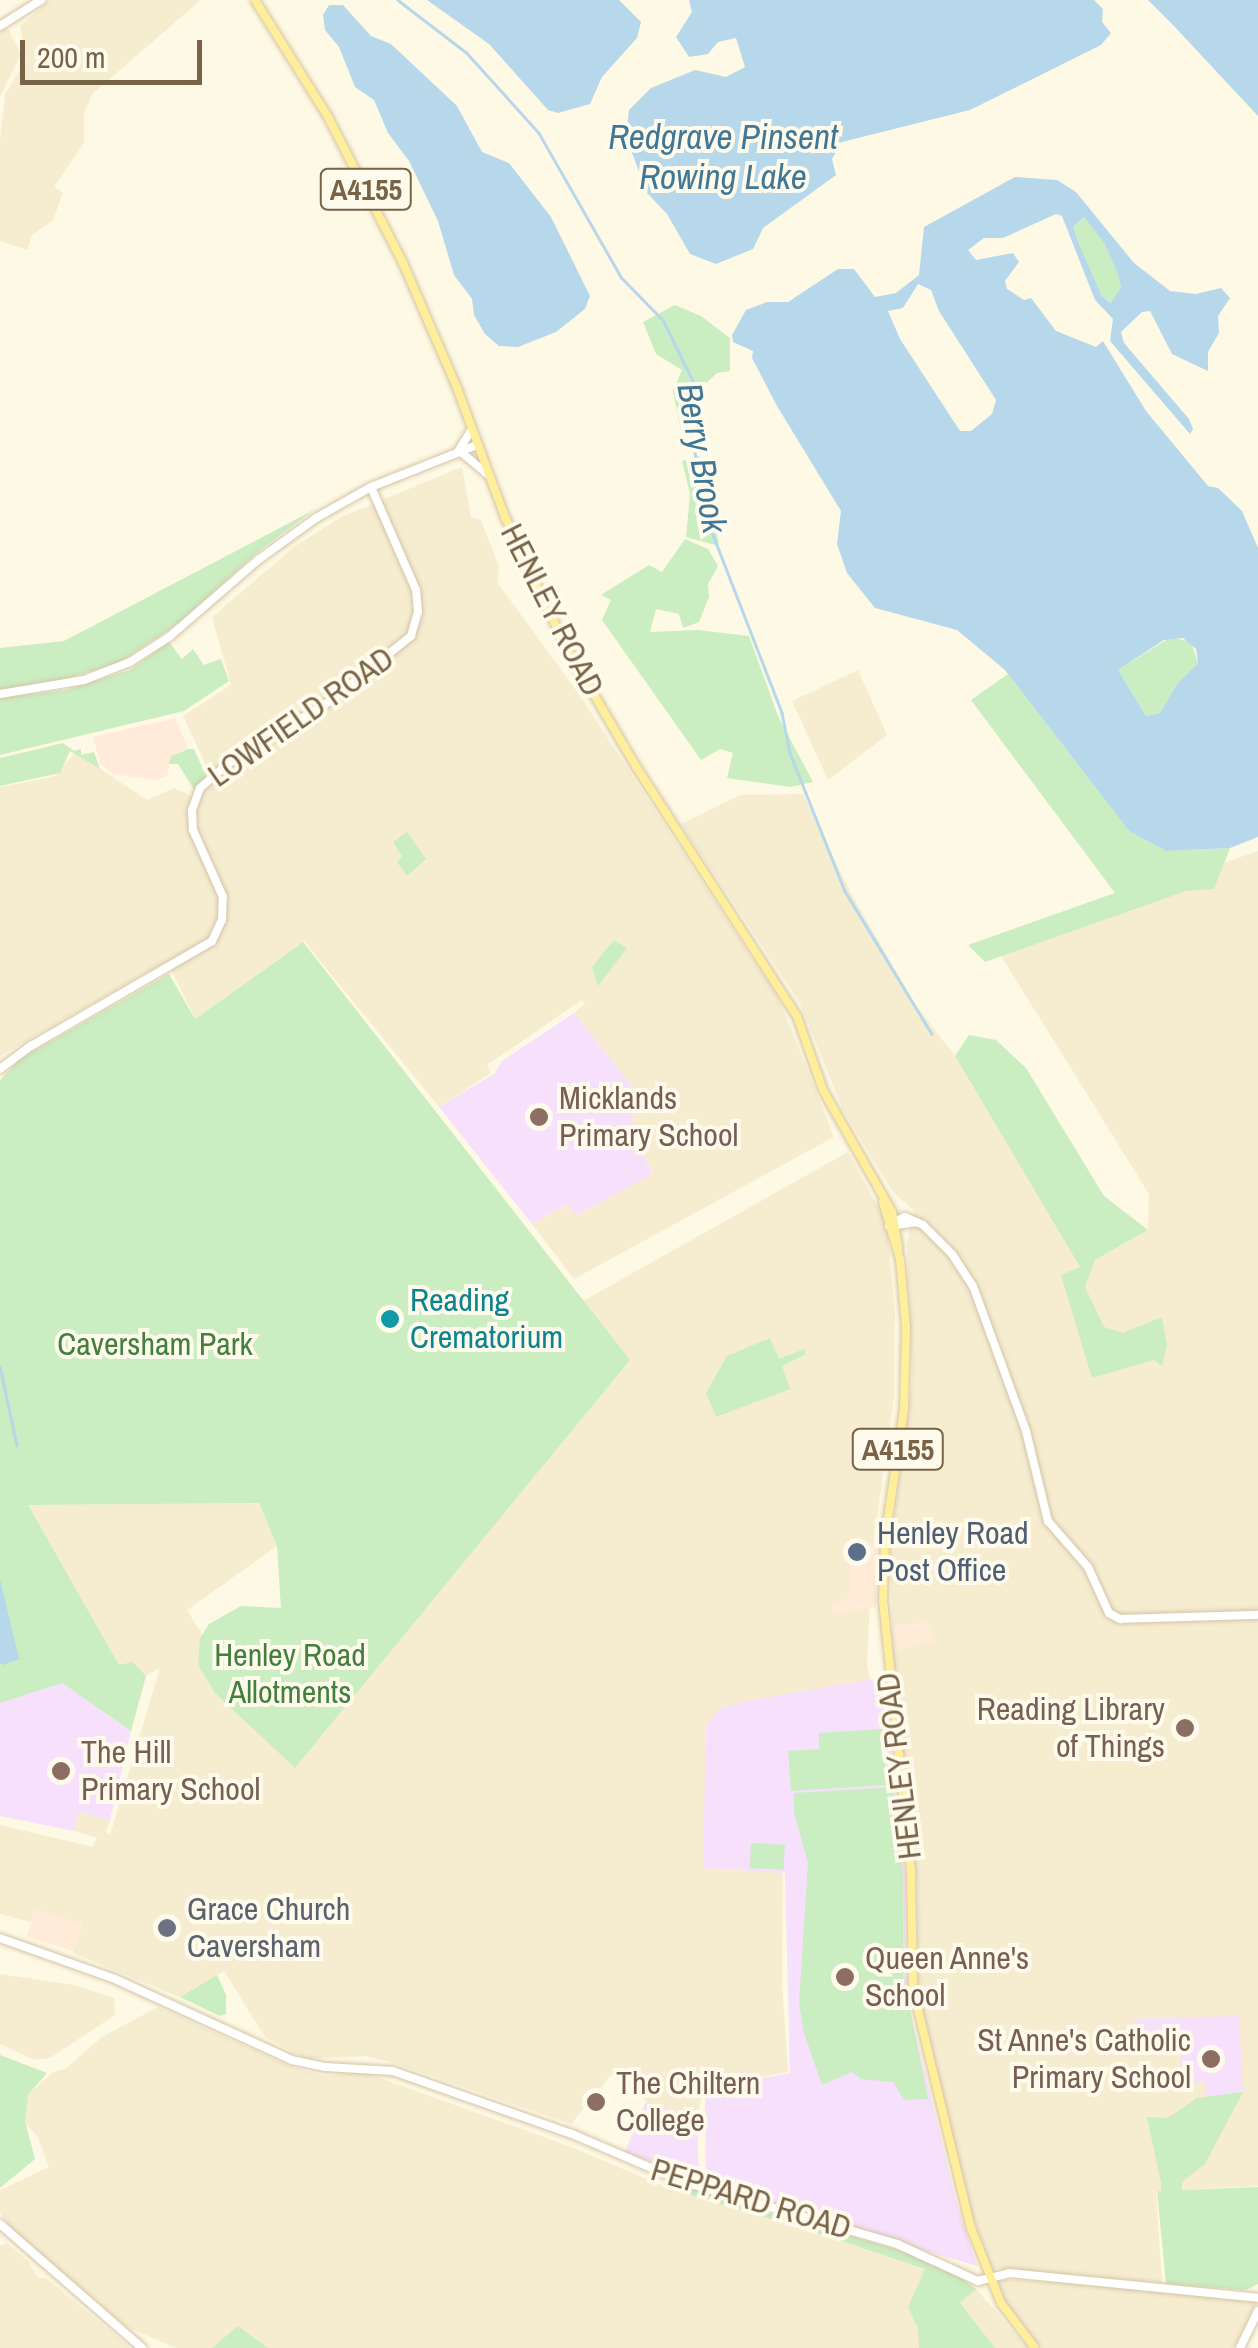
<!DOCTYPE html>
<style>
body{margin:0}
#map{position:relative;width:1258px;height:2348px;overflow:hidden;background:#fef9e4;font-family:"Archivo Narrow",sans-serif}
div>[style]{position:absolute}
.residential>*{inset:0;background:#f6edd1}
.commercial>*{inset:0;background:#ffebd7;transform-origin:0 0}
.education>*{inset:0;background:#f6e0fb}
.green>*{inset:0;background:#caedc1;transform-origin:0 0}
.water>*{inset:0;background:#b6d8ea}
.stream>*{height:2.5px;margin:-1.25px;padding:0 1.25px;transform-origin:1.25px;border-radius:1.25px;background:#b6d8ea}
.roads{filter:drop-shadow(0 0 2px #d4c4a6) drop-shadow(0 0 2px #d4c4a6)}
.secondary>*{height:8px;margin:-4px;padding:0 4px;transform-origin:4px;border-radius:4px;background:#fff}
.primary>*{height:8px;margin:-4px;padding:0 4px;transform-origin:4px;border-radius:4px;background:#ffee9a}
.dots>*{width:28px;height:28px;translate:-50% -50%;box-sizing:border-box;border:5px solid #fffbec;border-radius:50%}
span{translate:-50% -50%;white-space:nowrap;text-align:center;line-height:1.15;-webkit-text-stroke:8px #fffbec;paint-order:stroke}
.shield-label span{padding:2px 8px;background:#fffbec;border:2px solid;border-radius:8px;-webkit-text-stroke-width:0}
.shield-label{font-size:30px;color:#796347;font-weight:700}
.street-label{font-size:32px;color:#796347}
.education-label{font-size:32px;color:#785e54}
.left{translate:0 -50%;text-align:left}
.right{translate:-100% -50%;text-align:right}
.culture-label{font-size:32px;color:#0d838f}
.park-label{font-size:32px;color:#43803e}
.service-label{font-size:32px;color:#4e5e75}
.worship-label{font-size:32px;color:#5b616d}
.water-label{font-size:35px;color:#417796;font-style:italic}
.scale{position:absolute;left:20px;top:40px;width:182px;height:45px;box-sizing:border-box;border:5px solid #796347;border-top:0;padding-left:12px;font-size:30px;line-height:35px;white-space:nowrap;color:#796347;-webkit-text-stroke:8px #fffbec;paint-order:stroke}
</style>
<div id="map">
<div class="residential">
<i style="clip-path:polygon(50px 0,201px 0,92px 94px,84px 114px,84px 143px,54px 187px,63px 193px,53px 220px,32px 235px,27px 250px,0 241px,0 139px,5px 95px,26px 59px,20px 26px)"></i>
<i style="clip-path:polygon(0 29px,8px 29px,21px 54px,0 97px)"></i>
<i style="clip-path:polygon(462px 467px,471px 517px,481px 520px,499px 567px,497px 582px,578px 693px,779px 999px,834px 1137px,574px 1279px,532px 1224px,569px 1204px,577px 1216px,652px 1173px,632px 1126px,634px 1089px,574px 1013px,585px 1004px,582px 1000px,487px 1065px,491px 1073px,439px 1107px,304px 941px,195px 1019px,167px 961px,0 1056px,0 787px,56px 776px,75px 752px,147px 800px,174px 788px,197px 798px,211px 776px,183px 716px,231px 685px,212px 617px,294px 547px,341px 517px)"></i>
<i style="clip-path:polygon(858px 670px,887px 735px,828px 780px,792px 701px)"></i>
<i style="clip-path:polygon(803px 794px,850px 891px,914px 1003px,955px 1056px,1081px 1268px,1148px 1230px,1149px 1194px,993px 943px,1258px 851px,1258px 2186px,1156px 2191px,1162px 2283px,992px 2268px,968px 2204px,918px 1989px,918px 1884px,895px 1704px,890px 1552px,912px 1381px,907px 1243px,914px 1211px,893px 1192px,843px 1110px,800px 1003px,681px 824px,740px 795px)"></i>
<i style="clip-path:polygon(848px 1152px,887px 1224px,895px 1313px,894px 1397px,872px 1553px,867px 1664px,877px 1723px,784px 1736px,782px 1982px,788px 2072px,704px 2088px,697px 2118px,646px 2101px,611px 2075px,571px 2124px,394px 2063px,366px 2056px,307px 2059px,265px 2037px,224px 1971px,180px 1997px,73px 1953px,82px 1924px,35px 1909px,31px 1922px,0 1914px,0 1825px,93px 1847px,97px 1838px,74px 1831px,79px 1812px,110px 1820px,106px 1832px,110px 1835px,160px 1668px,146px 1676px,133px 1662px,119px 1666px,27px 1505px,259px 1503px,277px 1546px,187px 1610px,202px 1634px,200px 1638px,295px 1768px,629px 1361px,583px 1301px)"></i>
<i style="clip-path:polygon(0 1974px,74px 1985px,114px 1998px,115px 2015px,50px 2058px,34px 2060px,0 2044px)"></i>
<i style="clip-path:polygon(158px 2007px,291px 2067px,325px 2076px,364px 2072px,569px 2146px,673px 2190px,907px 2259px,967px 2292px,976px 2289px,1028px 2348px,176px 2348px,127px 2327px,15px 2233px,0 2213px,0 2190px,49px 2167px,37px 2136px,19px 2116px,19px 2103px,53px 2072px,65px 2069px,102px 2037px)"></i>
<i style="clip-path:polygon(7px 2243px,29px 2262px,38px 2278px,46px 2278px,131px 2348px,0 2348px,0 2246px)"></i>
<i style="clip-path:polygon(999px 2279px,1168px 2290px,1257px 2302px,1233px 2348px,1042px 2348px,1012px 2314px,997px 2285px)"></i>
</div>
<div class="commercial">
<i style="clip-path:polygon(175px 718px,188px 748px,171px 756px,167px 776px,156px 780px,113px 774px,100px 763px,93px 737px)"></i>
<i style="clip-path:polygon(844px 1541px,877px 1546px,876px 1607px,833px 1615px,832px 1604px,849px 1597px,850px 1563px,843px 1562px)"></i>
<i style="clip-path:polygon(928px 1622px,935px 1641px,893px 1651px,893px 1626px)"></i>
<i style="left:35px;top:1909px;width:49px;height:29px;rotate:17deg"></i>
</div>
<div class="education">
<i style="clip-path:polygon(574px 1013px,634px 1089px,632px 1126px,652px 1174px,576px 1216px,568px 1204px,532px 1224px,439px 1107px,495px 1073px,502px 1061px)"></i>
<i style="clip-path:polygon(884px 1677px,905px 1874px,906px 1970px,911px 2015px,956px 2201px,977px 2266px,706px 2185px,705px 2089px,790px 2073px,785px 1873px,703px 1868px,706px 1727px,718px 1709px,747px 1701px)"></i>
<i style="clip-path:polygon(62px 1683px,131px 1731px,110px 1820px,79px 1812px,74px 1831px,0 1816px,0 1703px)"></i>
<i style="clip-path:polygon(1239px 2016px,1243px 2092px,1207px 2097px,1204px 2081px,1184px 2086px,1177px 2030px,1135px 2037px,1133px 2019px)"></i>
<i style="clip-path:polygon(646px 2101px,697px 2118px,699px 2179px,625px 2152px)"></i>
</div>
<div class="green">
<i style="clip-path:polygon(1084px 217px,1104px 243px,1118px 274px,1121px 287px,1112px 303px,1102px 296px,1079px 244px,1073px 227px)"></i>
<i style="clip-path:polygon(675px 305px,701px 316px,730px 338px,730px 371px,717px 373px,704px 385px,699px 420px,681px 431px,673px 391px,682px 370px,656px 354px,643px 322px)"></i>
<i style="clip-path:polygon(699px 456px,706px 466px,719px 546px,686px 537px,690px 494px,682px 461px)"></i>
<i style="clip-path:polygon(314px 510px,260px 550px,178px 624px,118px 663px,59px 681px,0 690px,0 648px,64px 641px)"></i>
<i style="clip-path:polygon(685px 539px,708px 549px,718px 566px,708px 584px,709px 597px,699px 622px,683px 628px,679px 614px,656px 609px,650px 632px,698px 630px,749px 636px,778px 716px,813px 782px,790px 787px,727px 778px,733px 753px,720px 749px,701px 760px,602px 620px,611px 600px,601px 595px,649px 565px,662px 572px)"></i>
<i style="clip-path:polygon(1171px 637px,1191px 642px,1198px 663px,1177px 684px,1160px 713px,1146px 716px,1118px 670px)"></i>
<i style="clip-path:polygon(169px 642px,182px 659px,193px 649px,204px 665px,221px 659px,229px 681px,184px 711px,0 755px,0 698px,66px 690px,130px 670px)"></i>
<i style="clip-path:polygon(1008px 674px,1129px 831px,1166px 851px,1230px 848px,1214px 889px,1186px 891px,985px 962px,968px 945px,1115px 893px,971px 700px)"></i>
<i style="clip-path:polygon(63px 743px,74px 751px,81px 749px,81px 755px,94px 752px,100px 769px,70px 751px,60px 773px,0 786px,0 758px)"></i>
<i style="clip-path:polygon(188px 749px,194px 749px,207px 778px,197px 794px,178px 764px,169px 764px,171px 756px)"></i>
<i style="clip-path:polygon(407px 832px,426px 859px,407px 876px,397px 862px,402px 856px,393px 842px)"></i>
<i style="clip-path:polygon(614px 940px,627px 948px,598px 986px,592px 967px)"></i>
<i style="clip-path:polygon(303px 942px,630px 1360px,295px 1768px,215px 1693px,198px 1665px,200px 1638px,209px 1624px,241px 1606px,281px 1608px,277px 1546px,259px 1503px,28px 1505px,119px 1665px,133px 1662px,146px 1676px,131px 1731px,62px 1683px,0 1703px,0 1080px,20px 1059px,169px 974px,195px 1019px)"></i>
<i style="clip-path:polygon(969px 1035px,996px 1040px,1026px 1068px,1104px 1196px,1148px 1230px,1095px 1260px,1085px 1287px,1104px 1327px,1123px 1333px,1162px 1317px,1167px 1345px,1162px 1366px,1154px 1360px,1092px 1378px,1061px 1275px,1080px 1267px,955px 1056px)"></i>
<i style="clip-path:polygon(770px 1338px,779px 1359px,804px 1349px,806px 1354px,782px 1366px,790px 1389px,716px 1417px,706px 1393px,727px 1356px)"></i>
<i style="clip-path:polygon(883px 1729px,886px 1785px,791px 1791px,788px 1751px,819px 1749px,819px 1733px)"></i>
<i style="clip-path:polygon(893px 1787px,903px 1876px,903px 1975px,928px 2099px,904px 2100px,893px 2082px,861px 2079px,852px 2072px,822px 2085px,804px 2033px,799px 2003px,808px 1863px,794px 1812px,794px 1793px)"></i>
<i style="left:751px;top:1843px;width:34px;height:25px;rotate:3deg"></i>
<i style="clip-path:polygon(217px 1975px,226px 1995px,226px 2014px,220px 2016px,180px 1997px)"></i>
<i style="clip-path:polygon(0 2055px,47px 2073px,28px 2095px,25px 2121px,35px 2159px,0 2188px)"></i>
<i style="clip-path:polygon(1243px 2092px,1205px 2164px,1182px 2182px,1182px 2190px,1258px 2187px,1258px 2284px,1246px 2290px,1166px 2284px,1157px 2191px,1161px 2191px,1161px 2183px,1147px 2117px,1168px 2118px,1197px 2098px)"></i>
<i style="clip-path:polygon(675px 2183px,780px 2217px,781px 2222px,673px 2190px)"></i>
<i style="clip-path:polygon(805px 2223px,909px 2253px,956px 2274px,976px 2289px,960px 2303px,995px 2348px,919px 2348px,918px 2328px,908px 2307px,925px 2269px,803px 2228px)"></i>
<i style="clip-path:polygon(238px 2326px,268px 2348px,212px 2348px)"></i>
</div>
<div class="water">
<i style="clip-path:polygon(427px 0,619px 0,641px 22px,637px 38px,602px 77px,590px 104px,558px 113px,548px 110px,489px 44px)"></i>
<i style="clip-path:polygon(689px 0,1094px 0,1103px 9px,1102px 22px,1111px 33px,1101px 45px,970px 110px,842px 142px,832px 159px,836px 175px,763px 228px,753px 249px,716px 264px,690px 254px,667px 214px,647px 193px,626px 137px,629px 110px,651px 88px,695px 70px,726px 77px,745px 67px,736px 38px,718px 42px,708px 54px,689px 57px,676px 37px,692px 12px)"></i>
<i style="clip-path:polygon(1148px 0,1258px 0,1258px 116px,1173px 25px)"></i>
<i style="clip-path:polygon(329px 5px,343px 5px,371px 36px,391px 44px,457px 106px,482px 152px,509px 163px,551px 217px,590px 296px,585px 309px,556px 332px,518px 347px,499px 346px,485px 334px,474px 315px,472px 299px,454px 275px,438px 221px,409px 161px,388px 133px,374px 100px,355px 87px,339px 47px,325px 30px,323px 15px)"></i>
<i style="clip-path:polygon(evenodd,1015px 177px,1057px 180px,1076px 192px,1134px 263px,1170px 291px,1196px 294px,1221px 288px,1230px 298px,1218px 316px,1219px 333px,1208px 352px,1208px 371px,1172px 354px,1150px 311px,1142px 312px,1121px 332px,1124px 343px,1189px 419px,1193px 429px,1190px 434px,1110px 341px,1113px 319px,1095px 300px,1062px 216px,1056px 214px,1003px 238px,984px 238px,968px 250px,976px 260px,1013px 253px,1019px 262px,1005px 281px,1007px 289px,1024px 300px,1031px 298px,1056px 331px,1096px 347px,1103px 341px,1146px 411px,1208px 486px,1218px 488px,1242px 511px,1258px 548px,1258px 837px,1230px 848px,1166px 851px,1129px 831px,1005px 670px,957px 630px,875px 608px,847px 573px,837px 544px,841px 511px,777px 406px,752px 358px,753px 351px,733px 342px,732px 335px,746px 310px,767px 302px,788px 302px,838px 269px,854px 269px,875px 297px,896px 293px,919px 275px,924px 227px,1015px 177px,1084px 217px,1104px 243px,1118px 274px,1121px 287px,1111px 303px,1102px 296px,1079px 244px,1073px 227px,1084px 217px,1015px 177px,918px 284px,931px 290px,939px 311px,996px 400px,992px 414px,971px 431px,960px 431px,900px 339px,888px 311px,903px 308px,918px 284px,1015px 177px,1183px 638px,1196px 649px,1198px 663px,1177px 684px,1160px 713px,1146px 716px,1118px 670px,1164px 640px,1183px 638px)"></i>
<i style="clip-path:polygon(0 1579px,19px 1659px,4px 1665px,0 1663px)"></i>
</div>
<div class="stream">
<i style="left:398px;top:0;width:87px;rotate:37.5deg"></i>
<i style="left:467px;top:53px;width:108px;rotate:48deg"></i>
<i style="left:539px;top:133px;width:166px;rotate:60.3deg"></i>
<i style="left:621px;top:277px;width:60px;rotate:45.7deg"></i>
<i style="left:663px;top:320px;width:70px;rotate:63.8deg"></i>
<i style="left:694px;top:383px;width:57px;rotate:91deg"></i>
<i style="left:693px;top:440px;width:75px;rotate:80.8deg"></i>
<i style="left:705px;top:514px;width:213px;rotate:68.8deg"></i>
<i style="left:782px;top:713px;width:41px;rotate:78.7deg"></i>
<i style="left:790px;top:753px;width:149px;rotate:68.3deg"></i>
<i style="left:845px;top:891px;width:167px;rotate:58.7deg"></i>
<i style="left:0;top:1366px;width:81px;rotate:77.9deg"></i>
</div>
<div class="roads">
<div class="secondary">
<i style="left:0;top:26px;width:49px;rotate:-32.4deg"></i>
<i style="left:461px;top:452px;width:35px;rotate:40deg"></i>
<i style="left:457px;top:453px;width:28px;rotate:-58deg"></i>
<i style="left:0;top:694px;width:85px;rotate:-9.5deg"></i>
<i style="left:84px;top:680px;width:49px;rotate:-21.4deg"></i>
<i style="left:130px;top:662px;width:46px;rotate:-32.7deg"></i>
<i style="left:169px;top:637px;width:118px;rotate:-40.9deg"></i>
<i style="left:258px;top:560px;width:72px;rotate:-35.9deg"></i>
<i style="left:316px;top:518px;width:63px;rotate:-29.4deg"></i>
<i style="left:371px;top:487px;width:114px;rotate:-21.6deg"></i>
<i style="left:0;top:1069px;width:39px;rotate:-37deg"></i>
<i style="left:31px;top:1046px;width:209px;rotate:-30.1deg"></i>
<i style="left:212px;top:941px;width:23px;rotate:-65deg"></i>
<i style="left:222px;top:920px;width:23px;rotate:-88deg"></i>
<i style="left:223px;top:897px;width:73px;rotate:-114.1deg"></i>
<i style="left:193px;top:830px;width:20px;rotate:-93deg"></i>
<i style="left:192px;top:810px;width:23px;rotate:-70deg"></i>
<i style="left:200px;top:788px;width:35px;rotate:-41deg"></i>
<i style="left:226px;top:765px;width:122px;rotate:-31.6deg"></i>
<i style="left:330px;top:701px;width:104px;rotate:-38.7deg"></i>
<i style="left:411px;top:636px;width:25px;rotate:-74deg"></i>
<i style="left:418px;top:612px;width:22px;rotate:-95deg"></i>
<i style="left:416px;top:590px;width:112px;rotate:-113.6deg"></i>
<i style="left:891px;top:1223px;width:15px;rotate:-23deg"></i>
<i style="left:905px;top:1217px;width:20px;rotate:24deg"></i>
<i style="left:923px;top:1225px;width:41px;rotate:45deg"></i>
<i style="left:952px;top:1254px;width:38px;rotate:57deg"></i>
<i style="left:973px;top:1286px;width:154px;rotate:69.9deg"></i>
<i style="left:1026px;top:1431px;width:93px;rotate:76.3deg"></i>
<i style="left:1048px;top:1521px;width:61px;rotate:49deg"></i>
<i style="left:1088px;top:1567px;width:51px;rotate:65.5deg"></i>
<i style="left:1109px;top:1613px;width:13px;rotate:29deg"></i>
<i style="left:1120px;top:1619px;width:138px;rotate:-1.7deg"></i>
<i style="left:889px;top:1226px;width:27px;rotate:-8deg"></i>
<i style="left:0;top:1938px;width:122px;rotate:19.6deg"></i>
<i style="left:115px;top:1979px;width:195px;rotate:24.6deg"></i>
<i style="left:292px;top:2060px;width:34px;rotate:12deg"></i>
<i style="left:325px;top:2067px;width:68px;rotate:3.4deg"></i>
<i style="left:393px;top:2071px;width:190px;rotate:19.4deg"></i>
<i style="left:572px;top:2134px;width:122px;rotate:23.2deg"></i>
<i style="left:684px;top:2182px;width:222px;rotate:16.2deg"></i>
<i style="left:897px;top:2244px;width:89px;rotate:24.6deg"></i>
<i style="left:978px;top:2281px;width:32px;rotate:-14deg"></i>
<i style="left:1009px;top:2273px;width:250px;rotate:5.7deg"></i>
<i style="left:0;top:2224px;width:189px;rotate:41.1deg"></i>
<i style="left:1240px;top:2348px;width:41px;rotate:-64.1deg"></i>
</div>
<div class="primary">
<i style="left:255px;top:0;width:138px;rotate:58deg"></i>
<i style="left:328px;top:117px;width:164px;rotate:62.8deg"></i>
<i style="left:403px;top:263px;width:136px;rotate:66.6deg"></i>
<i style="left:457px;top:388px;width:138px;rotate:69.6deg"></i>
<i style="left:505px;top:517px;width:144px;rotate:64.9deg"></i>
<i style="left:566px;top:647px;width:140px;rotate:59.6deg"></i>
<i style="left:637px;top:768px;width:295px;rotate:57.2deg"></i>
<i style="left:797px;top:1016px;width:78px;rotate:70.6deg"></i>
<i style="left:823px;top:1090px;width:140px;rotate:60.5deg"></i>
<i style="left:892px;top:1212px;width:36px;rotate:80deg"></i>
<i style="left:883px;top:1202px;width:59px;rotate:73.4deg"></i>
<i style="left:900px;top:1259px;width:68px;rotate:85deg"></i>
<i style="left:906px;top:1327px;width:82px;rotate:91.4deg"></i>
<i style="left:904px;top:1409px;width:132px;rotate:98.3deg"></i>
<i style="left:885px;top:1540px;width:60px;rotate:91.9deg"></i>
<i style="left:883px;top:1600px;width:272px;rotate:84.1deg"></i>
<i style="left:911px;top:1871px;width:118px;rotate:89deg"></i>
<i style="left:913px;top:1989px;width:246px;rotate:76.4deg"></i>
<i style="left:971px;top:2228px;width:81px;rotate:68.2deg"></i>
<i style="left:1001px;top:2303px;width:56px;rotate:52.9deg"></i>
</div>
</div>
<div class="dots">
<i style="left:539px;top:1117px;background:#8d6e63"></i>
<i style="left:390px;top:1319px;background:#0f9aa8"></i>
<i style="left:857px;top:1552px;background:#5c6f8a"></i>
<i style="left:1185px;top:1728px;background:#8d6e63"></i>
<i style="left:61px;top:1771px;background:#8d6e63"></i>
<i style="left:167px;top:1928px;background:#6b7280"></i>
<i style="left:845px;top:1977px;background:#8d6e63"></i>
<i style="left:1211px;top:2059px;background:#8d6e63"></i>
<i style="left:596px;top:2102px;background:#8d6e63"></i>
</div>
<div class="shield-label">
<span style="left:366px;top:189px">A4155</span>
<span style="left:898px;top:1449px">A4155</span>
</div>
<div class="street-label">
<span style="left:552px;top:610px;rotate:63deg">HENLEY ROAD</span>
<span style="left:301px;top:717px;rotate:-35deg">LOWFIELD ROAD</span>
<span style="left:899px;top:1766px;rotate:-97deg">HENLEY ROAD</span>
<span style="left:751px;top:2199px;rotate:17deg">PEPPARD ROAD</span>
</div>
<div class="education-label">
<span class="left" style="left:559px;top:1117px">Micklands<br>Primary School</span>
<span class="right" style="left:1165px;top:1728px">Reading Library<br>of Things</span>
<span class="left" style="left:81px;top:1771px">The Hill<br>Primary School</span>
<span class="left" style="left:865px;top:1977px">Queen Anne's<br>School</span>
<span class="right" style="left:1191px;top:2059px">St Anne's Catholic<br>Primary School</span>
<span class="left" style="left:616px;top:2102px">The Chiltern<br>College</span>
</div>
<div class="culture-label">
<span class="left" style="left:410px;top:1319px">Reading<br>Crematorium</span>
</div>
<div class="park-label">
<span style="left:155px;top:1344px">Caversham Park</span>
<span style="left:290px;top:1674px">Henley Road<br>Allotments</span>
</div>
<div class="service-label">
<span class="left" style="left:877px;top:1552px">Henley Road<br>Post Office</span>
</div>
<div class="worship-label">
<span class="left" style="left:187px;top:1928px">Grace Church<br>Caversham</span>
</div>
<div class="water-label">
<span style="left:723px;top:157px">Redgrave Pinsent<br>Rowing Lake</span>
<span style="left:702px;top:458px;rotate:80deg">Berry Brook</span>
</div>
<div class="scale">200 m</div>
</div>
